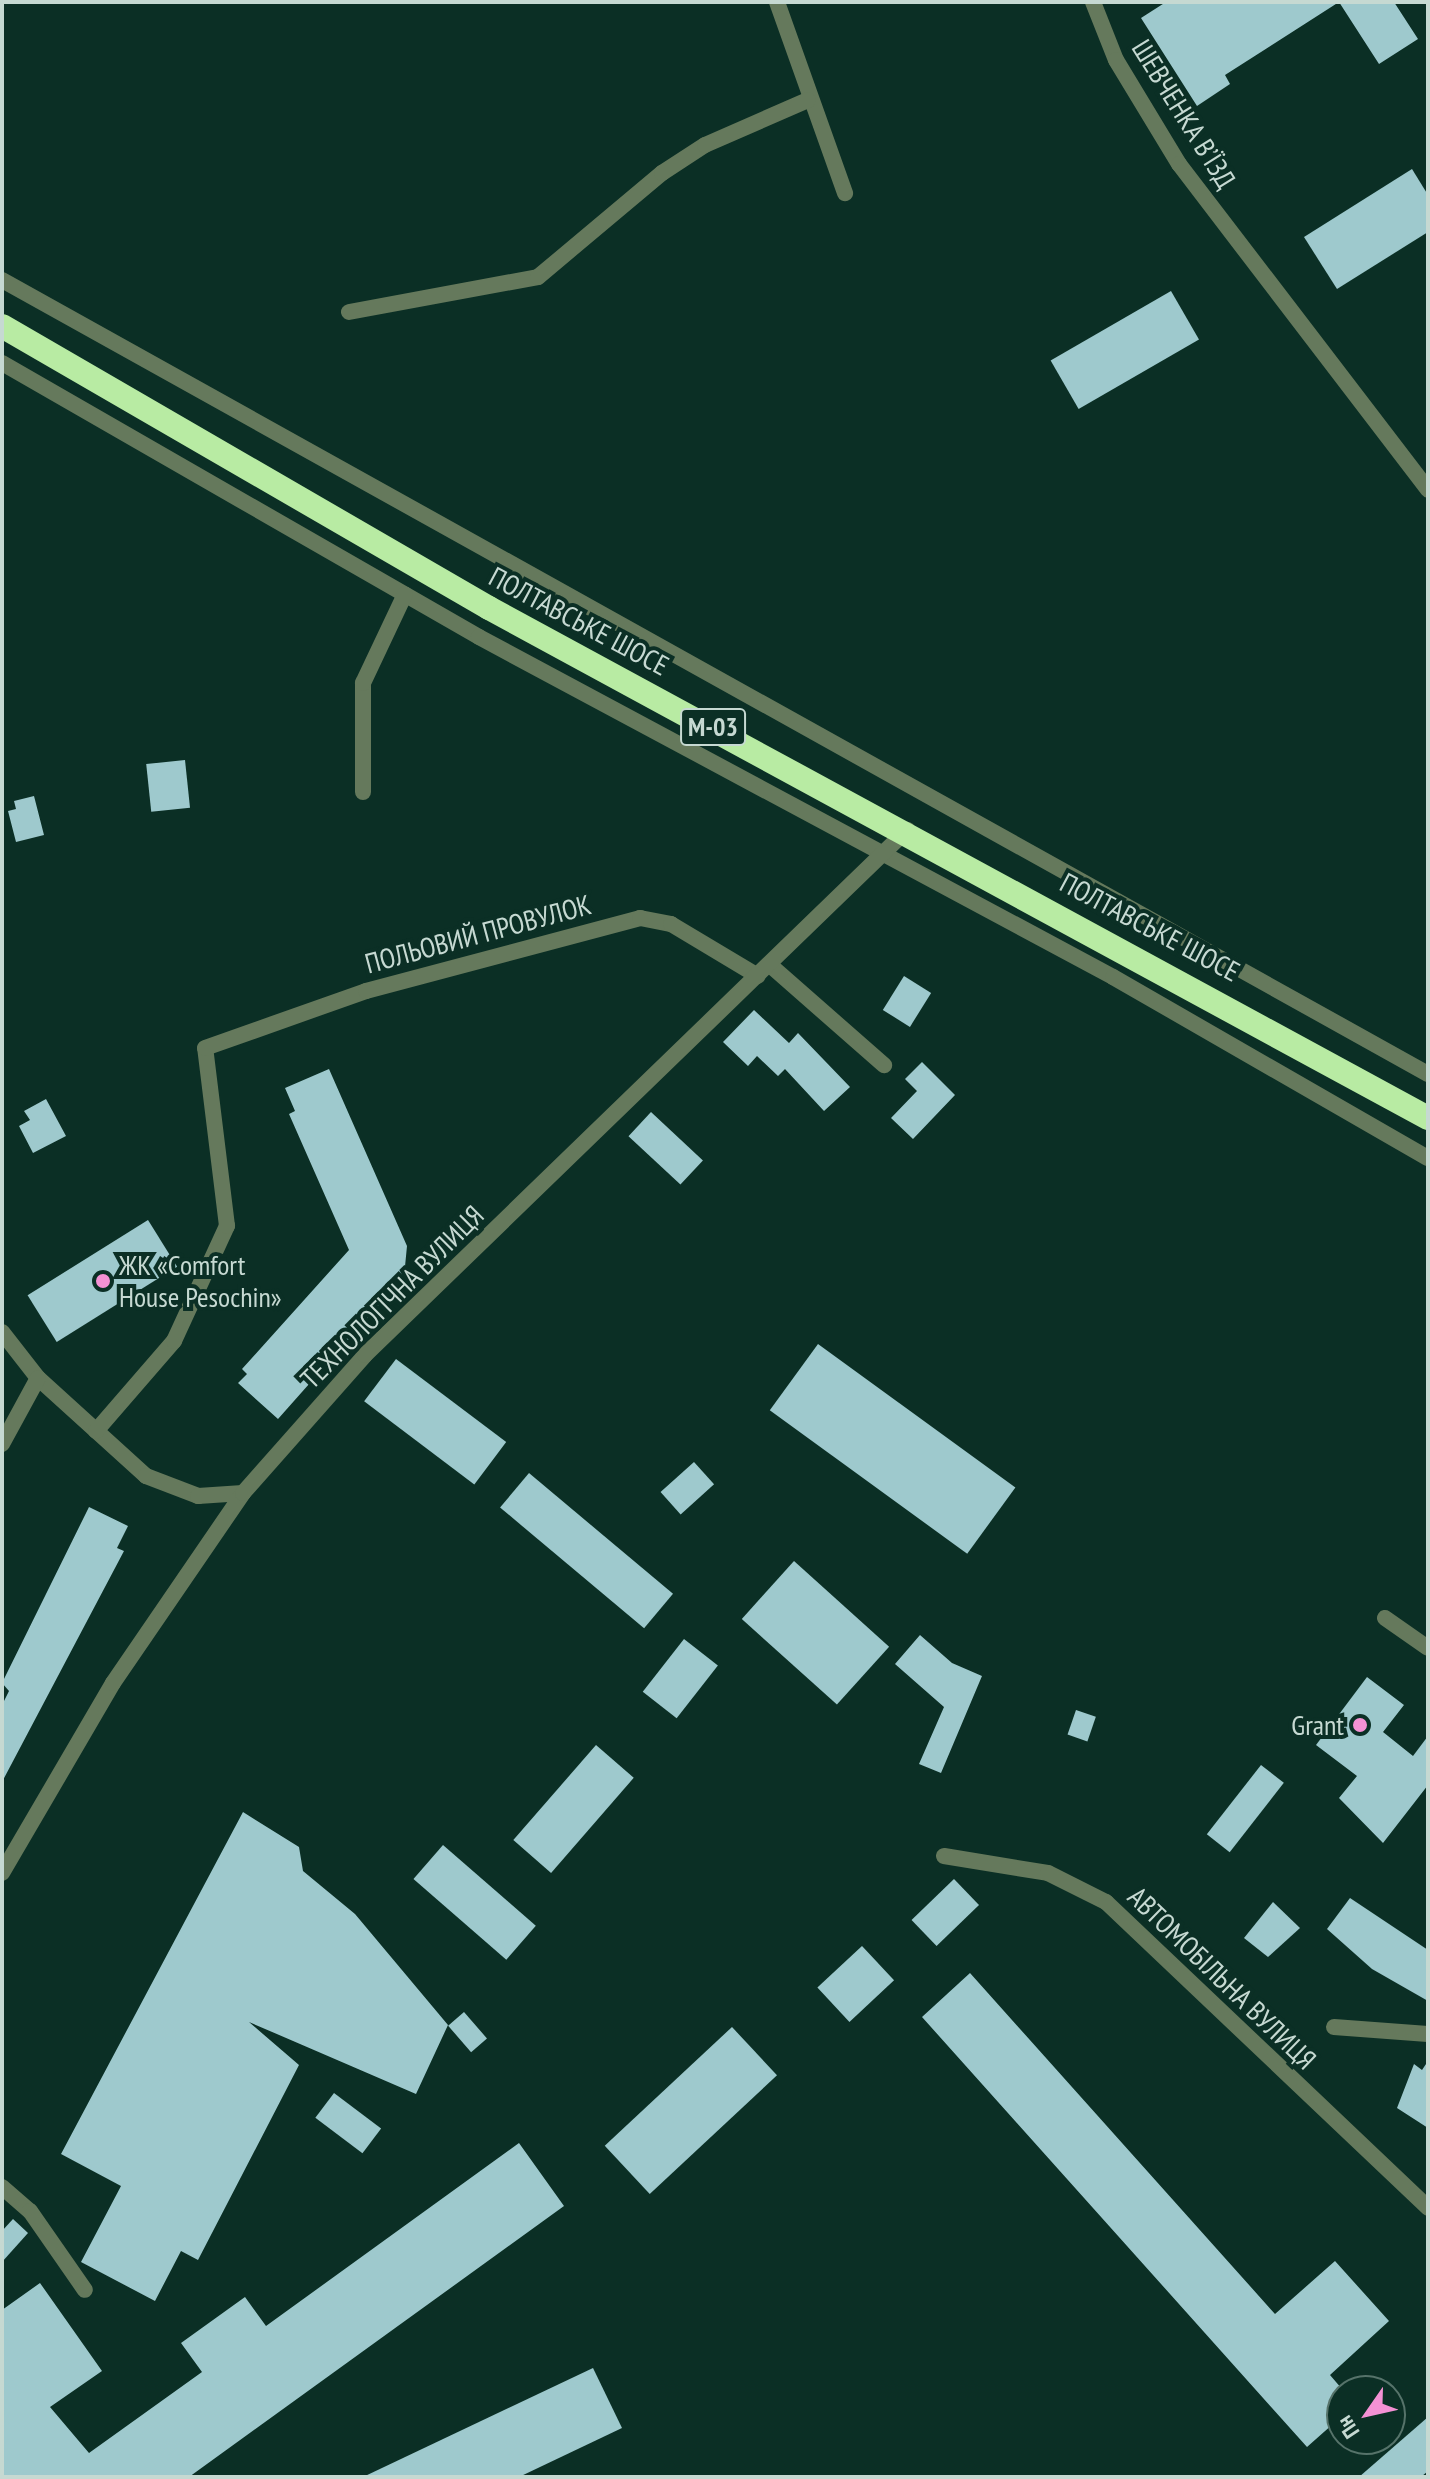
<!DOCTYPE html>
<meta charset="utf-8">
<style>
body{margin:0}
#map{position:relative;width:1430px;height:2479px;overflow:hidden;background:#0b2f25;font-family:"PT Sans Narrow",sans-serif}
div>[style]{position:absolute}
.building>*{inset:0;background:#9ec9cd;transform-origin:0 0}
.street>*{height:16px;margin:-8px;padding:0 8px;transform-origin:8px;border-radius:8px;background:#65795c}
.highway>*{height:24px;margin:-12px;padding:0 12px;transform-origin:12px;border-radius:12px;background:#b8eba3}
.dots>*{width:22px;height:22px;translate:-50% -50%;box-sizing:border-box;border:4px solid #0b2f25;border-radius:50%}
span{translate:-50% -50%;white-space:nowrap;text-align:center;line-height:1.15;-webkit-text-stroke:8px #0b2f25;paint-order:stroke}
.shield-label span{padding:2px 6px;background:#0b2f25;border:2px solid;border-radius:6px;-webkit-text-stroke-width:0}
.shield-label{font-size:26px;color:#c6d9d2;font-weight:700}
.street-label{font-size:28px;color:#c6d9d2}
.poi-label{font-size:28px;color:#c6d9d2}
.left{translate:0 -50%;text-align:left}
.right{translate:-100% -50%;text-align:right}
.frame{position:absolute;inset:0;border:4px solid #c6d9d2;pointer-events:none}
.north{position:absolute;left:1326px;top:2375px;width:80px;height:80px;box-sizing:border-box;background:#0b2f25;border:2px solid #56736a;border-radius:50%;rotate:236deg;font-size:22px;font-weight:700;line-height:32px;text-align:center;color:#c6d9d2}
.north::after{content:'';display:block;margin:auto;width:28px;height:36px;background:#f491d4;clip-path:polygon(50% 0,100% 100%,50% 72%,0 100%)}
</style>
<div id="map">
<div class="building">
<i style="clip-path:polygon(1166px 2px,1394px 2px,1418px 39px,1379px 64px,1339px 2px,1225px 75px,1230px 84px,1197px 106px,1141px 18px)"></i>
<i style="clip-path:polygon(1412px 169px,1428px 195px,1428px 232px,1337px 289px,1304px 237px)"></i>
<i style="left:1171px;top:291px;width:56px;height:139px;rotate:60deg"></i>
<i style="left:185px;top:760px;width:48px;height:39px;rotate:84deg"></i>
<i style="clip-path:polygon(34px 796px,44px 835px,16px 842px,8px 811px,16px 809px,14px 801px)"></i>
<i style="left:904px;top:976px;width:32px;height:40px;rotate:32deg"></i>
<i style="clip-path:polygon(754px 1010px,789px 1043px,798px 1033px,850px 1087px,824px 1111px,785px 1069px,778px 1076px,757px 1056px,748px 1066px,723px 1042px)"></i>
<i style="clip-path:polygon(922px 1062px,955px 1095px,913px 1139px,891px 1118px,917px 1091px,905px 1079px)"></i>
<i style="clip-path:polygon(329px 1069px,407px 1246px,404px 1277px,278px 1419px,238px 1383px,247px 1374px,242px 1369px,349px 1250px,289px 1114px,295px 1111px,285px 1088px)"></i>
<i style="clip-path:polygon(46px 1099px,66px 1136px,33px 1153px,19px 1126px,30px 1120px,24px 1111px)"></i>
<i style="left:651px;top:1112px;width:71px;height:33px;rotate:43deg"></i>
<i style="left:148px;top:1220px;width:55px;height:142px;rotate:58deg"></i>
<i style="left:818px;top:1344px;width:244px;height:82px;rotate:36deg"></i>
<i style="left:396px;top:1359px;width:138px;height:53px;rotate:37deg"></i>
<i style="left:694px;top:1462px;width:30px;height:45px;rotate:48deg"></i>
<i style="left:529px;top:1473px;width:188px;height:45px;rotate:40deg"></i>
<i style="clip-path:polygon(89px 1507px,128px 1526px,117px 1548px,124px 1551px,2px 1782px,2px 1705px,9px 1691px,2px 1683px)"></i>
<i style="left:794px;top:1561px;width:128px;height:78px;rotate:42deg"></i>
<i style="clip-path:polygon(920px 1635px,952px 1663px,982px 1676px,941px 1773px,919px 1764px,944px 1707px,895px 1664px)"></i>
<i style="left:684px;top:1639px;width:43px;height:67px;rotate:38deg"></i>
<i style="clip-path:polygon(1367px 1677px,1404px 1705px,1383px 1732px,1413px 1756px,1428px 1736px,1428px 1785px,1383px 1843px,1339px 1798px,1357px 1776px,1316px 1745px)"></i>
<i style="left:1076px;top:1710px;width:21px;height:26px;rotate:19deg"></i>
<i style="left:596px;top:1745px;width:50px;height:126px;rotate:41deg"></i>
<i style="left:1261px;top:1765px;width:29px;height:88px;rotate:38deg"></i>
<i style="clip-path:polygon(243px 1812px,299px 1847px,303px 1871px,355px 1914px,448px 2025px,416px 2094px,249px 2022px,299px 2065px,198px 2260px,181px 2251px,155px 2301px,81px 2262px,121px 2186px,61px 2154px)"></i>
<i style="left:443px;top:1845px;width:123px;height:45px;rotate:41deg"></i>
<i style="left:954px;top:1879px;width:36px;height:59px;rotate:46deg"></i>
<i style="clip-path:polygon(1350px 1898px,1428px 1950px,1428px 2001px,1372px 1969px,1327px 1929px)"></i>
<i style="clip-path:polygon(1273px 1902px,1300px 1928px,1268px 1957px,1244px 1938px)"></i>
<i style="left:862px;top:1946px;width:47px;height:61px;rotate:47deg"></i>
<i style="clip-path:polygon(970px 1973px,1275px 2314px,1335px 2261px,1389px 2321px,1330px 2375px,1342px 2389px,1342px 2416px,1307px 2447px,922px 2017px)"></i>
<i style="left:464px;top:2012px;width:35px;height:21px;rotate:49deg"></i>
<i style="left:732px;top:2027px;width:66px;height:174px;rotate:47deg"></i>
<i style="clip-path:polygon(1428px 2061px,1428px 2128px,1397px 2108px,1414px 2064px,1422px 2070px)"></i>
<i style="left:334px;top:2093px;width:59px;height:31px;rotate:37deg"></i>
<i style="clip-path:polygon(519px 2143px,564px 2206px,189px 2477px,2px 2477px,2px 2310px,40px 2283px,102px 2371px,50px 2407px,89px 2453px,202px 2372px,181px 2343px,245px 2297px,266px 2326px)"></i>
<i style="clip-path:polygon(13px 2219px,28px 2233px,2px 2262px,2px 2231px)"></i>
<i style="clip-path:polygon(593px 2368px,622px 2428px,519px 2477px,363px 2477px)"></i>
<i style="clip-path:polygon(1428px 2417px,1428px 2471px,1421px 2477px,1359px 2477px)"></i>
</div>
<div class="street">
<i style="left:777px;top:2px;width:203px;rotate:70.4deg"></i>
<i style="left:1093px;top:2px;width:62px;rotate:68.4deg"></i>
<i style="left:1116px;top:60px;width:122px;rotate:58.8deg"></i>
<i style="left:1179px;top:164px;width:410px;rotate:52.6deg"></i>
<i style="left:2px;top:280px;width:1632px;rotate:29.11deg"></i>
<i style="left:349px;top:312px;width:192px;rotate:-10.5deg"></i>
<i style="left:538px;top:277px;width:162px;rotate:-40deg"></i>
<i style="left:662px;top:173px;width:51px;rotate:-33.1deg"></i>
<i style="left:705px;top:145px;width:112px;rotate:-23.6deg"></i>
<i style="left:2px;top:363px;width:550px;rotate:29.87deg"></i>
<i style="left:479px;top:637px;width:719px;rotate:28.2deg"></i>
<i style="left:1113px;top:977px;width:363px;rotate:29.9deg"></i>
<i style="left:363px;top:792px;width:109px;rotate:-90deg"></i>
<i style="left:363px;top:683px;width:98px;rotate:-64.7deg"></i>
<i style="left:770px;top:965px;width:152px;rotate:41.3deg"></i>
<i style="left:2px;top:1332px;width:58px;rotate:52deg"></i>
<i style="left:38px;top:1378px;width:146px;rotate:42.2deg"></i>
<i style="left:146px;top:1476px;width:56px;rotate:21deg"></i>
<i style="left:198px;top:1496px;width:45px;rotate:-3.8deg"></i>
<i style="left:96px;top:1431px;width:119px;rotate:-49.1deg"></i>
<i style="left:174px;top:1341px;width:127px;rotate:-65.3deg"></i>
<i style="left:227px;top:1226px;width:179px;rotate:-97deg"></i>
<i style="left:205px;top:1048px;width:171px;rotate:-19.5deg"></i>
<i style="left:366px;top:991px;width:284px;rotate:-14.9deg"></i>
<i style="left:640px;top:918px;width:32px;rotate:11deg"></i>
<i style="left:671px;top:924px;width:101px;rotate:30.9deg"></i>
<i style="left:2px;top:1444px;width:75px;rotate:-61.4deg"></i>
<i style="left:1385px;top:1618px;width:52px;rotate:34.9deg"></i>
<i style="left:944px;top:1856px;width:105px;rotate:9.3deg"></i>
<i style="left:1048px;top:1873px;width:65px;rotate:26.6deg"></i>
<i style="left:1106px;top:1902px;width:444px;rotate:43.5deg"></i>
<i style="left:2px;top:1873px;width:220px;rotate:-59.7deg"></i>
<i style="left:113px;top:1683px;width:230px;rotate:-55.6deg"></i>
<i style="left:243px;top:1493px;width:184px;rotate:-48.5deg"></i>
<i style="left:365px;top:1355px;width:755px;rotate:-44.09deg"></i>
<i style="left:1334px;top:2027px;width:94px;rotate:4.3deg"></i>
<i style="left:2px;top:2187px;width:37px;rotate:41deg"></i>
<i style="left:30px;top:2211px;width:96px;rotate:55.2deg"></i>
</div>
<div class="highway">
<i style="left:2px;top:326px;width:563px;rotate:30.07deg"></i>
<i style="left:489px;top:608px;width:1069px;rotate:28.51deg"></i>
</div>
<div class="dots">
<i style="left:103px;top:1281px;background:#f491d4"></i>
<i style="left:1360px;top:1725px;background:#f491d4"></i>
</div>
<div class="shield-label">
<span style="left:713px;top:727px">М-03</span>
</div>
<div class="street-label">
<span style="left:1184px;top:114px;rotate:58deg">ШЕВЧЕНКА В’ЇЗД</span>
<span style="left:579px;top:621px;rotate:28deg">ПОЛТАВСЬКЕ ШОСЕ</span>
<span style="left:1150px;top:927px;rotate:28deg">ПОЛТАВСЬКЕ ШОСЕ</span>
<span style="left:478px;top:934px;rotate:-15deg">ПОЛЬОВИЙ ПРОВУЛОК</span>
<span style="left:392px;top:1297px;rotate:-45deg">ТЕХНОЛОГІЧНА ВУЛИЦЯ</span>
<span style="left:1222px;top:1978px;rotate:44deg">АВТОМОБІЛЬНА ВУЛИЦЯ</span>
</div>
<div class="poi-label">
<span class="left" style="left:119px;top:1281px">ЖК «Comfort<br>House Pesochin»</span>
<span class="right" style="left:1344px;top:1725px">Grant</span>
</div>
<div class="frame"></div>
<div class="north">Пн</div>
</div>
